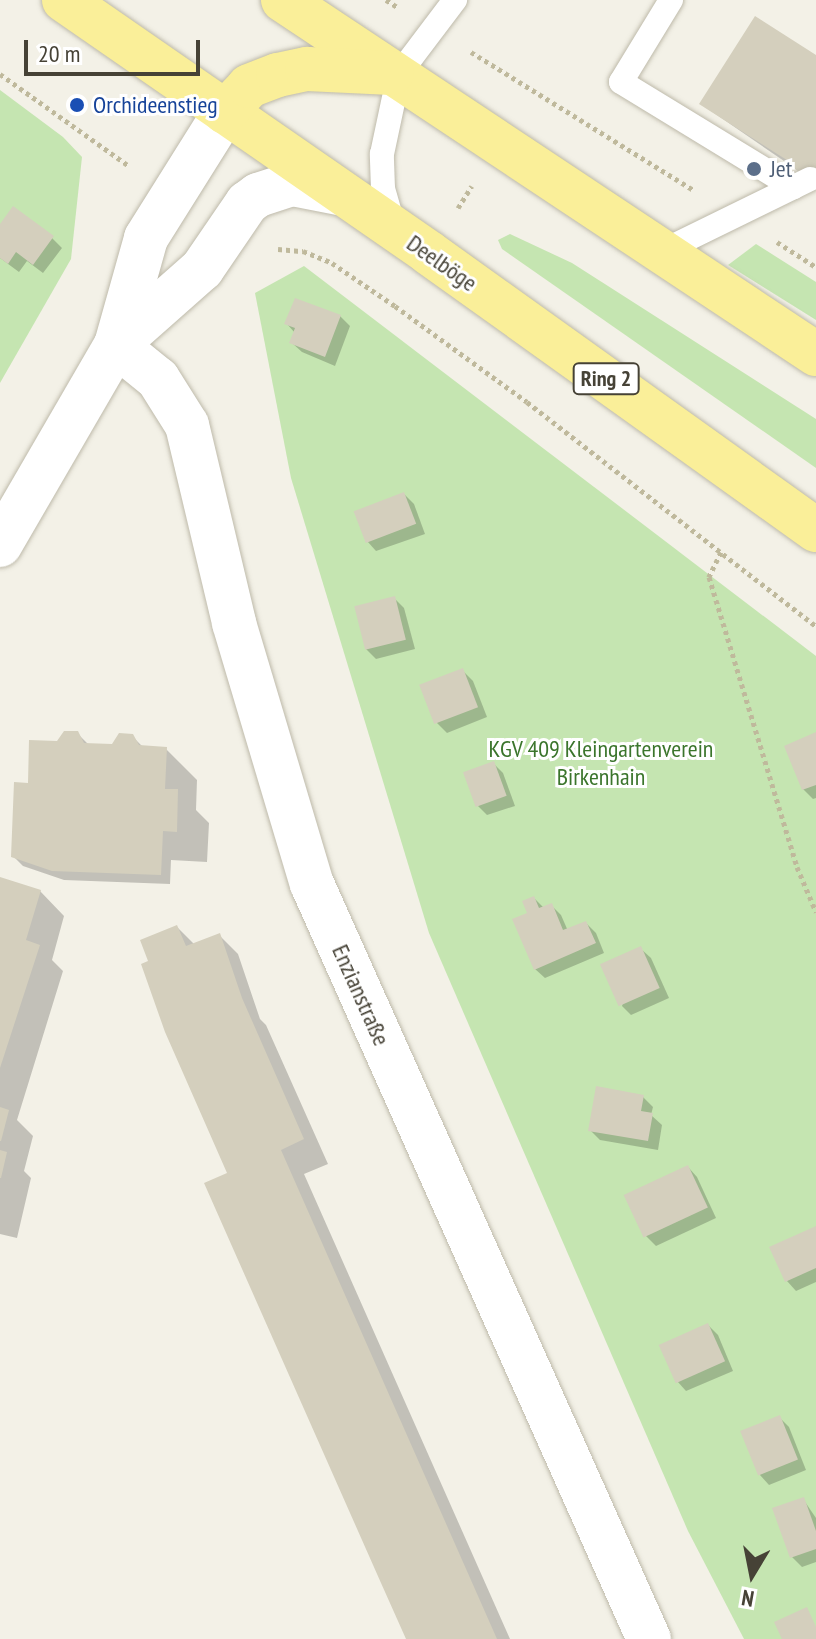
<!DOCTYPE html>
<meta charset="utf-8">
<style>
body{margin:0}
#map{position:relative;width:816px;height:1639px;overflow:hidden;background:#f3f1e7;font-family:"PT Sans Narrow",sans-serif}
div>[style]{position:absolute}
.green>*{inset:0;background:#c5e5b1}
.shadow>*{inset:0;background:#0003}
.building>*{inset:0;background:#d4cfbd;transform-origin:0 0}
.path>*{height:5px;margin-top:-2.5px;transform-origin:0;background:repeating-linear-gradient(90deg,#bfb99c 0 4px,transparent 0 8px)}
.roads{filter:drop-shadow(0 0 2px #bebaaa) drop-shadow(0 0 2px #bebaaa)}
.service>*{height:24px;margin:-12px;padding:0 12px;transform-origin:12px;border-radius:12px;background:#fff}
.minor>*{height:44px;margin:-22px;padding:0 22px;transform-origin:22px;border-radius:22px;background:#fff}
.primary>*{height:44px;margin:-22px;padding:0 22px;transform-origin:22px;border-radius:22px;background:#faef99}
.dots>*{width:22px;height:22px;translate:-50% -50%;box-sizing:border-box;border:4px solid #fff;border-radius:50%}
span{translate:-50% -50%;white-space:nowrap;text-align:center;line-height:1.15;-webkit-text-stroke:6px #fff;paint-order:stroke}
.shield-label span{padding:2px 6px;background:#fff;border:2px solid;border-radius:6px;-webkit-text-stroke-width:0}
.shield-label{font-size:22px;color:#464236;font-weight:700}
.transit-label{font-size:24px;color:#164399}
.left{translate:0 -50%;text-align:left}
.service-label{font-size:24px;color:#4e5e75}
.street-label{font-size:24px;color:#464236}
.park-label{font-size:24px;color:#3b752c}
.north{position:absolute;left:712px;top:1535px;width:80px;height:80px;-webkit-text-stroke:6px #fff;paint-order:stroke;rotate:190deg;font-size:22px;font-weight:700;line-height:32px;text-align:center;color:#464236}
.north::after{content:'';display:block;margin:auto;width:28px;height:36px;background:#464236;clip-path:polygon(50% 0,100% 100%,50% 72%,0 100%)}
.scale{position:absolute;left:24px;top:40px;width:176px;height:36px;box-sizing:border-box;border:4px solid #464236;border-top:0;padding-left:10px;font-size:24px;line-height:28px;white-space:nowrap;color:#464236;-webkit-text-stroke:6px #fff;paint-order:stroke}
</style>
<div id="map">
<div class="green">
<i style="clip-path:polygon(0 90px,63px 137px,82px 157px,71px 259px,0 383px)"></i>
<i style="clip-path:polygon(510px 234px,572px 263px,816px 419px,816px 468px,502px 249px,498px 240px)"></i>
<i style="clip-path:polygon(756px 244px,816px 282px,816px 320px,728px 265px)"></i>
<i style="clip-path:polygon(304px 266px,816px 656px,816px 1639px,744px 1639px,688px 1531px,429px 933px,291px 478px,255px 293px)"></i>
</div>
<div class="shadow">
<i style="clip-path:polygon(816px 57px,816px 183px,701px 104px)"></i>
<i style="clip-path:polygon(0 227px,52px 238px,62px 248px,43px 273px,27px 261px,19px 272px,0 258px)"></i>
<i style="clip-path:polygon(340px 316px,350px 326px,335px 366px,302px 352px,292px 343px,295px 333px,287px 324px)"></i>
<i style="clip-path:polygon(404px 494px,414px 504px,425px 534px,376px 551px,367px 541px)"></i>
<i style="clip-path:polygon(394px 598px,404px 608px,415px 649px,376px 659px,366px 649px)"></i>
<i style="clip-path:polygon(463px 671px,473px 681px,487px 717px,447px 733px,437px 723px)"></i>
<i style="clip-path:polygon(77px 733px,89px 745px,113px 746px,132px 736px,143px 747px,166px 749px,197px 780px,196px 810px,209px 823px,207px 862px,171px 860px,170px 884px,64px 880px,23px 866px,13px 856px,30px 785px,58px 743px)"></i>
<i style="clip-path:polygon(816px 736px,816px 798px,813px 799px,803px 789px)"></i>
<i style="clip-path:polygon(493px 763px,503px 773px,515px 806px,487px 815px,477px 805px)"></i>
<i style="clip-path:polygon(0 879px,40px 891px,64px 916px,52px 960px,63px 971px,17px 1120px,33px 1136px,24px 1171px,31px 1178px,17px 1238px,0 1234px)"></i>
<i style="clip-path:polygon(534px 898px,544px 908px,551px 905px,561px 915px,568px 931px,586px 923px,596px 933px,604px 953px,545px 978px,535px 969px,530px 914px)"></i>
<i style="clip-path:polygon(177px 927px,195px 945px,219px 935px,238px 954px,260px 1019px,266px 1025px,328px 1164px,304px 1174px,510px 1639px,408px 1639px,151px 962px)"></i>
<i style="clip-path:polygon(641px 949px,651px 958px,669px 998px,631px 1015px,622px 1006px)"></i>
<i style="clip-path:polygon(643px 1097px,653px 1107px,651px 1115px,662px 1125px,658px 1150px,600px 1140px,590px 1130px)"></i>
<i style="clip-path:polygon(688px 1167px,697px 1177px,716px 1218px,656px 1246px,646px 1236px)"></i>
<i style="clip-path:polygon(816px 1228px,816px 1282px,796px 1291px,787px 1281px)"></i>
<i style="clip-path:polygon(708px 1325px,718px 1335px,733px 1371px,686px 1391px,677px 1381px)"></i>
<i style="clip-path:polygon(779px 1417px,789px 1427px,806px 1470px,769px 1485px,760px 1475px)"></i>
<i style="clip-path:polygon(803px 1499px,816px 1518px,816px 1562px,802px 1567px,792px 1557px)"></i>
</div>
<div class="building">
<i style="clip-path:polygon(755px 16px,816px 55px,816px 183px,788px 164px,790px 162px,699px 104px)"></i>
<i style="clip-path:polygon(13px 206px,54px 236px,33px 265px,16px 252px,8px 264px,0 258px,0 224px)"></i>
<i style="clip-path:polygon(295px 298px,341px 315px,325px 357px,289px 343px,295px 328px,284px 324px)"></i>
<i style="left:404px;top:492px;width:34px;height:54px;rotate:69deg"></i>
<i style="left:395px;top:596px;width:45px;height:42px;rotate:76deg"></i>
<i style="left:463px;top:668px;width:42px;height:47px;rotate:69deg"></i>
<i style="clip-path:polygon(64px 731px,78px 731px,84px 743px,112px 744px,119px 733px,133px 734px,139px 745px,167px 747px,165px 789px,178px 789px,177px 832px,163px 831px,161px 875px,52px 871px,11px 857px,14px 782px,28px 783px,29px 740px,57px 741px)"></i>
<i style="clip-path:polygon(816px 732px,816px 785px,802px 790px,784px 746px)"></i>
<i style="left:494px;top:761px;width:37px;height:33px;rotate:70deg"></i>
<i style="clip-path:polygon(0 877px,41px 890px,26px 940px,40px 945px,0 1068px)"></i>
<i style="clip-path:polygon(534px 896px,539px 908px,552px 903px,563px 930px,586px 921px,596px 943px,534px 970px,512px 919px,527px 913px,522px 901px)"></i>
<i style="clip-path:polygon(177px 925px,186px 946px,220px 933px,242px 998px,304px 1139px,281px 1150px,497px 1639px,406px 1639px,381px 1583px,204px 1183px,227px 1173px,165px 1032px,141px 964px,148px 961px,140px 940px)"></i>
<i style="left:641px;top:946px;width:46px;height:45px;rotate:66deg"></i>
<i style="clip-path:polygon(596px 1086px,644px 1095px,641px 1111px,653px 1113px,648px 1141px,588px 1131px)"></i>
<i style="clip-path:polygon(0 1107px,9px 1110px,1px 1141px,0 1141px)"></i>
<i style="clip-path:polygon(0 1150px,7px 1152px,1px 1178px,0 1178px)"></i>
<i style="left:688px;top:1165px;width:47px;height:71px;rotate:65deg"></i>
<i style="clip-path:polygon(816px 1226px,816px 1268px,785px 1282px,769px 1247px)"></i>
<i style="left:708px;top:1323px;width:42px;height:54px;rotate:66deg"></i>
<i style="left:780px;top:1415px;width:48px;height:43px;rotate:68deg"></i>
<i style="clip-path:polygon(804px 1497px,816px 1531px,816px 1549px,790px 1558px,772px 1508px)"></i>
<i style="clip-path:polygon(807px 1607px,816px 1627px,816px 1639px,782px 1639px,774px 1622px)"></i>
</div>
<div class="path">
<i style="left:386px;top:0;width:13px;rotate:32deg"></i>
<i style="left:471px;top:52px;width:262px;rotate:31.8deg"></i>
<i style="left:0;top:74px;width:158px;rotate:35.5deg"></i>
<i style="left:458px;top:208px;width:26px;rotate:-58deg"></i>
<i style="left:777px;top:242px;width:46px;rotate:32.7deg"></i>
<i style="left:278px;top:249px;width:25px;rotate:5deg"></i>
<i style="left:303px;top:251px;width:31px;rotate:22deg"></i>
<i style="left:332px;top:263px;width:76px;rotate:34.3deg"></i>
<i style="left:395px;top:306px;width:163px;rotate:36deg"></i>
<i style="left:527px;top:402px;width:366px;rotate:37.8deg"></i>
<i style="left:721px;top:552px;width:28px;rotate:116deg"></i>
<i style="left:709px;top:577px;width:303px;rotate:73.1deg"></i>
<i style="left:797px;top:867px;width:49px;rotate:67.1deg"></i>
</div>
<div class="roads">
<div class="service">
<i style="left:671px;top:0;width:96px;rotate:121.4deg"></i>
<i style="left:621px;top:82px;width:202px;rotate:31.4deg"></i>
<i style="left:394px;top:227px;width:40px;rotate:-106deg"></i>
<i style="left:383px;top:189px;width:35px;rotate:-92deg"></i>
<i style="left:382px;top:154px;width:82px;rotate:-78deg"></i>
<i style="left:399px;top:74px;width:93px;rotate:-52.9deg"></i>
<i style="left:661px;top:252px;width:166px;rotate:-26.1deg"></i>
</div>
<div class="minor">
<i style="left:116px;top:345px;width:54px;rotate:39deg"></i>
<i style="left:158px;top:379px;width:54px;rotate:57.8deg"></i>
<i style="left:187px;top:425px;width:204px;rotate:76.6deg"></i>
<i style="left:234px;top:623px;width:272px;rotate:73.4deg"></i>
<i style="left:312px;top:884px;width:827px;rotate:65.95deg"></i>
<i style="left:116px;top:345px;width:115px;rotate:-41.5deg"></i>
<i style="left:202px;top:269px;width:80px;rotate:-55.7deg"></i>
<i style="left:247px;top:203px;width:14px;rotate:-36deg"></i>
<i style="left:258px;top:195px;width:36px;rotate:-18deg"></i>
<i style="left:292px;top:184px;width:52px;rotate:11.1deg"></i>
<i style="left:0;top:545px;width:231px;rotate:-59.9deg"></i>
<i style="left:116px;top:345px;width:111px;rotate:-74.3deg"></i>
<i style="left:146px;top:238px;width:149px;rotate:-57.9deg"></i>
</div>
<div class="primary">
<i style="left:64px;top:0;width:444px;rotate:34.7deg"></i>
<i style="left:429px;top:253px;width:476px;rotate:35.6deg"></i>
<i style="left:283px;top:0;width:640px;rotate:33.59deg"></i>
<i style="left:225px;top:112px;width:35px;rotate:-47deg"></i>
<i style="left:249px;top:86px;width:31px;rotate:-21deg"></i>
<i style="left:278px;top:75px;width:30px;rotate:-12deg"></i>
<i style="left:307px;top:69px;width:85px;rotate:2.7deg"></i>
</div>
</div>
<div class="dots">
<i style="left:77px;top:105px;background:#1a4fb4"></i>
<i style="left:754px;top:169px;background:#5c6f8a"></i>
</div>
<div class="shield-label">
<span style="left:606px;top:379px">Ring 2</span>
</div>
<div class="transit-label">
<span class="left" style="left:93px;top:105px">Orchideenstieg</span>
</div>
<div class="service-label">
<span class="left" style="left:770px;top:169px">Jet</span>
</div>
<div class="street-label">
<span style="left:442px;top:263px;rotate:35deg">Deelböge</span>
<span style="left:361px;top:995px;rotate:66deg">Enzianstraße</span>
</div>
<div class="park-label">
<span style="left:601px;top:763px">KGV 409 Kleingartenverein<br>Birkenhain</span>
</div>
<div class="north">N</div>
<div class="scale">20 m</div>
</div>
